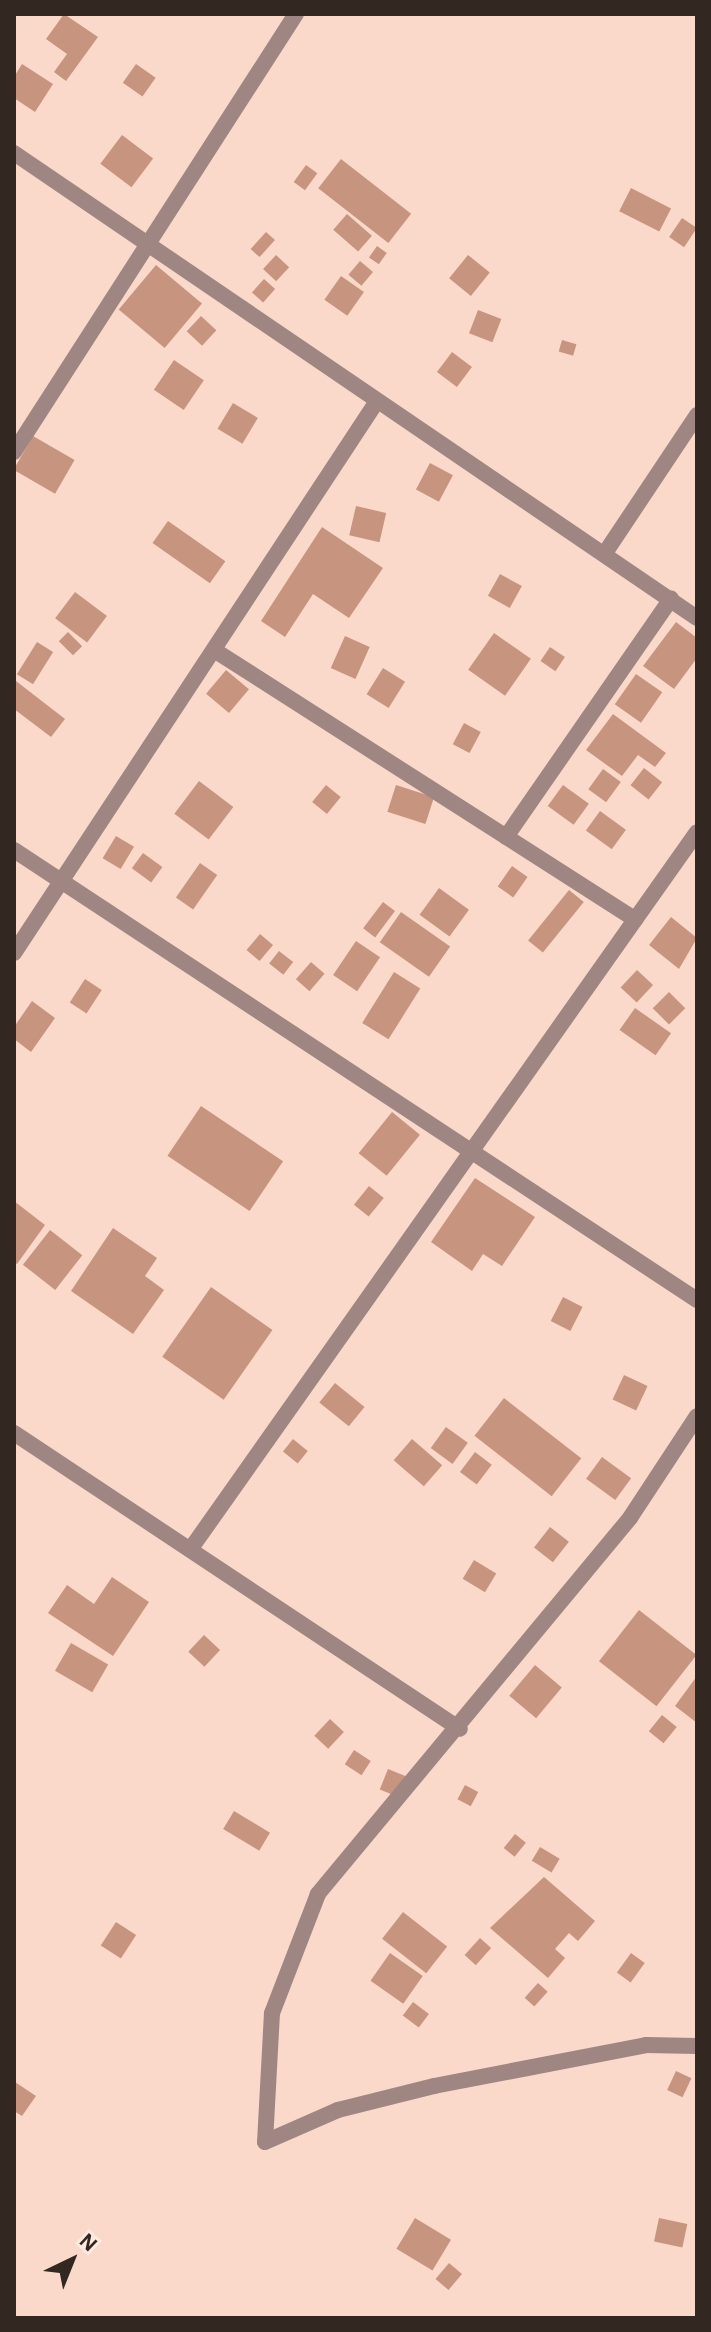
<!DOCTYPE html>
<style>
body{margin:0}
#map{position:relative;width:711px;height:2332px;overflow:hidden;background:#fad9cb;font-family:"Alegreya Sans",sans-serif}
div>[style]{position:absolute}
.building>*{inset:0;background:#c7957f;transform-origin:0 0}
.minor>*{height:16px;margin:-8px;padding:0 8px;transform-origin:8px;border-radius:8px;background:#9f8683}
span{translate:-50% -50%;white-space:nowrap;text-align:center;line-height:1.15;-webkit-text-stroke:8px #feeae1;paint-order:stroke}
.frame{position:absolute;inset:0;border:16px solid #332721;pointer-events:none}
.north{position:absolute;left:32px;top:2220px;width:80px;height:80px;-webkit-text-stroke:6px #feeae1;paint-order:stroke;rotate:43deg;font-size:22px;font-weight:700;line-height:32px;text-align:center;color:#332721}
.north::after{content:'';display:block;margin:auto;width:28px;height:36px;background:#332721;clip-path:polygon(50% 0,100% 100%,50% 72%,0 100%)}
</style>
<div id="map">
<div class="building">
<i style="clip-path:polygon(64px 14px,98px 37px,66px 81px,54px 72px,67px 54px,46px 39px)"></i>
<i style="clip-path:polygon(22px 64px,53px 84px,35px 112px,14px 98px,14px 77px)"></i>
<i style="left:136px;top:64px;width:24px;height:23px;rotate:35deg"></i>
<i style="left:122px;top:135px;width:39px;height:36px;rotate:37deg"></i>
<i style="left:341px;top:159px;width:89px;height:37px;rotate:38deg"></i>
<i style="left:306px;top:165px;width:14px;height:21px;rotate:36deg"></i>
<i style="left:631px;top:188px;width:45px;height:26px;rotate:27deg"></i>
<i style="left:347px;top:214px;width:33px;height:21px;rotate:41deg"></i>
<i style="left:682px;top:218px;width:18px;height:23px;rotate:34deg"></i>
<i style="left:266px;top:232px;width:12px;height:23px;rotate:42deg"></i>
<i style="left:377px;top:246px;width:12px;height:14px;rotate:35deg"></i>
<i style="left:276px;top:255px;width:18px;height:19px;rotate:43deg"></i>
<i style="left:468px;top:255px;width:28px;height:30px;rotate:39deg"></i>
<i style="left:360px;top:261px;width:17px;height:18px;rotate:40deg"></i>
<i style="left:156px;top:265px;width:60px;height:58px;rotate:40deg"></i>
<i style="left:341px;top:276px;width:28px;height:29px;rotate:35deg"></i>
<i style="left:264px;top:279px;width:15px;height:18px;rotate:42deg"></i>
<i style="left:478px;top:310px;width:25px;height:25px;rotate:21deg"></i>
<i style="left:201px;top:316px;width:21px;height:21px;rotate:43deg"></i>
<i style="left:562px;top:340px;width:15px;height:12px;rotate:16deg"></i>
<i style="left:452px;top:352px;width:25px;height:25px;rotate:37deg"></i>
<i style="left:174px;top:360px;width:36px;height:36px;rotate:34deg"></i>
<i style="left:233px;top:403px;width:29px;height:30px;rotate:31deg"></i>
<i style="left:33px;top:436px;width:48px;height:39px;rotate:30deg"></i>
<i style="left:430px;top:463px;width:26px;height:30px;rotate:28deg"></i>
<i style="left:356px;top:506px;width:31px;height:30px;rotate:13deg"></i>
<i style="left:168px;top:521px;width:70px;height:27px;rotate:35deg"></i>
<i style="clip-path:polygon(322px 527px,383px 568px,349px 618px,313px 594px,285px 637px,261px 621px)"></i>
<i style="left:500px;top:574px;width:25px;height:25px;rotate:29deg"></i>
<i style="left:75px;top:592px;width:40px;height:33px;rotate:37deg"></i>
<i style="clip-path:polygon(676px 622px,697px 638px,697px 658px,674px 689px,643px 666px)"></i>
<i style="left:68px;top:632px;width:20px;height:13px;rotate:45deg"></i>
<i style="left:494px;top:633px;width:45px;height:45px;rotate:35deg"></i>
<i style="left:345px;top:636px;width:27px;height:35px;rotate:24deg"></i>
<i style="left:37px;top:642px;width:19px;height:38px;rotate:32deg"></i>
<i style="left:550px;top:647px;width:18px;height:17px;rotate:34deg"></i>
<i style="left:383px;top:668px;width:26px;height:31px;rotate:32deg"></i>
<i style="left:226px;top:670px;width:30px;height:31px;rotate:40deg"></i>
<i style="left:636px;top:674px;width:32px;height:37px;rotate:35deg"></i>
<i style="clip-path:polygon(16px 681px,65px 719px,51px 737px,14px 709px)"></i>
<i style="clip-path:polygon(613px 714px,666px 753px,655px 767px,638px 755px,622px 776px,586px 750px)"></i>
<i style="left:464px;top:723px;width:19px;height:24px;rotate:28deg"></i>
<i style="left:644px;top:768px;width:23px;height:22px;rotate:38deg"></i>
<i style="left:603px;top:769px;width:22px;height:25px;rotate:36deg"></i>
<i style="left:199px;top:781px;width:43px;height:41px;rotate:37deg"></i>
<i style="left:326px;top:785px;width:19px;height:22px;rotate:39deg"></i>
<i style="left:396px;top:785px;width:40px;height:28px;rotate:18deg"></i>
<i style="left:563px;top:785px;width:32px;height:26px;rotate:36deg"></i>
<i style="left:600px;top:811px;width:32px;height:24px;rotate:36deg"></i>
<i style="left:116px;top:836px;width:21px;height:26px;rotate:31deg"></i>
<i style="left:143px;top:853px;width:24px;height:19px;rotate:36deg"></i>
<i style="left:200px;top:863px;width:21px;height:42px;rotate:35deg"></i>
<i style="left:512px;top:866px;width:19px;height:25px;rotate:35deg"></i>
<i style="left:439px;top:888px;width:37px;height:33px;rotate:36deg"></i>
<i style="left:569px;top:890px;width:19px;height:65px;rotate:39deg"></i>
<i style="left:383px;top:902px;width:15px;height:33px;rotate:37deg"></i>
<i style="left:401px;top:912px;width:60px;height:37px;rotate:35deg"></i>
<i style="clip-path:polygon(671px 917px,697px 938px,679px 969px,649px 945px)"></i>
<i style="left:260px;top:934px;width:17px;height:21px;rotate:40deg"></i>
<i style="left:356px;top:941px;width:29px;height:41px;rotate:34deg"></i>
<i style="left:279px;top:951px;width:18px;height:16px;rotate:38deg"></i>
<i style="left:311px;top:962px;width:18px;height:23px;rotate:41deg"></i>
<i style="left:637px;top:970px;width:22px;height:24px;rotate:43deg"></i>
<i style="left:394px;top:972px;width:31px;height:60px;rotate:32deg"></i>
<i style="left:85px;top:979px;width:20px;height:28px;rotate:33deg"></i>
<i style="left:669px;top:992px;width:23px;height:23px;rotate:45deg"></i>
<i style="clip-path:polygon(32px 1001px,55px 1018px,31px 1052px,14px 1039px,14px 1027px)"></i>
<i style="left:635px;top:1008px;width:44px;height:27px;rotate:35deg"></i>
<i style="left:201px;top:1106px;width:99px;height:60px;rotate:34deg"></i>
<i style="left:392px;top:1112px;width:36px;height:53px;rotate:39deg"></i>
<i style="clip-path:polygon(475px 1178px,535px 1217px,502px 1266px,483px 1254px,472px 1271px,431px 1242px)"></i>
<i style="left:369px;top:1186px;width:19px;height:24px;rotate:39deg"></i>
<i style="clip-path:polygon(14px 1201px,45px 1225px,17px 1264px,14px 1262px)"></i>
<i style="clip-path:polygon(113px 1228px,157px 1258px,145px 1276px,164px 1290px,133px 1334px,71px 1291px)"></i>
<i style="left:50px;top:1230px;width:41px;height:44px;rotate:38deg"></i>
<i style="left:211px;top:1287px;width:75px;height:85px;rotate:35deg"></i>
<i style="left:563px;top:1297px;width:22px;height:27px;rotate:27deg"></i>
<i style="left:624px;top:1375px;width:26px;height:27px;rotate:25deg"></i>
<i style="left:335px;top:1383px;width:38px;height:25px;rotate:39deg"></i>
<i style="left:504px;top:1398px;width:98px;height:48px;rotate:38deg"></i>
<i style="left:446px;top:1427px;width:27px;height:26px;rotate:36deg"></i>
<i style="left:293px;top:1439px;width:19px;height:16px;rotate:39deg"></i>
<i style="left:412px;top:1439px;width:40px;height:28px;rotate:41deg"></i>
<i style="left:475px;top:1452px;width:21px;height:25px;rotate:37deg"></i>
<i style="left:602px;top:1457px;width:36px;height:27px;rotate:36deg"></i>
<i style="left:550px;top:1527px;width:24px;height:26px;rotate:38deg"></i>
<i style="left:474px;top:1560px;width:26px;height:22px;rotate:31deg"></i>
<i style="clip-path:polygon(112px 1577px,149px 1602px,113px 1656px,48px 1613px,67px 1585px,94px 1604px)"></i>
<i style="left:639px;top:1610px;width:73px;height:65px;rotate:38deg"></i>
<i style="left:204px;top:1635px;width:22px;height:23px;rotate:43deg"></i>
<i style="left:71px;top:1643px;width:43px;height:32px;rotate:30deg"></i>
<i style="left:535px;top:1665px;width:35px;height:40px;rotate:40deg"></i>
<i style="clip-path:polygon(697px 1676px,697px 1723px,675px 1706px)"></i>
<i style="left:662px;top:1715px;width:19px;height:21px;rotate:39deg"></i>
<i style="left:330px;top:1719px;width:19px;height:23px;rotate:43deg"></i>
<i style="left:354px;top:1750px;width:20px;height:17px;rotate:33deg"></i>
<i style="left:388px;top:1769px;width:22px;height:22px;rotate:22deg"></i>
<i style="left:465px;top:1785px;width:15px;height:16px;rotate:28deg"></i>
<i style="left:234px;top:1811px;width:42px;height:21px;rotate:31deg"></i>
<i style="left:515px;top:1834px;width:14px;height:18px;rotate:39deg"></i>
<i style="left:540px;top:1847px;width:23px;height:16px;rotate:31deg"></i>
<i style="clip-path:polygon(544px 1877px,595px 1921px,578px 1941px,569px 1933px,555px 1949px,565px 1958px,548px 1978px,490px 1928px)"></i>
<i style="left:403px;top:1912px;width:56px;height:34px;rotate:38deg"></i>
<i style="left:116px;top:1922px;width:24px;height:28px;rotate:33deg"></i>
<i style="left:480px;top:1938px;width:15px;height:23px;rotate:42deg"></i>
<i style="left:390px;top:1953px;width:40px;height:34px;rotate:35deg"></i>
<i style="left:631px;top:1953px;width:17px;height:24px;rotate:36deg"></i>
<i style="left:538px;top:1983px;width:13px;height:20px;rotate:42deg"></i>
<i style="left:413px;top:2002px;width:20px;height:17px;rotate:37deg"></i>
<i style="left:676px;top:2071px;width:17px;height:21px;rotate:25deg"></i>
<i style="clip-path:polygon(15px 2082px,36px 2096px,22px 2116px,14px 2111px)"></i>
<i style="left:415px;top:2218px;width:42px;height:36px;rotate:31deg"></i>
<i style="left:659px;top:2218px;width:29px;height:24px;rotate:12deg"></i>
<i style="left:449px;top:2263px;width:17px;height:21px;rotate:40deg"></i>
</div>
<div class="minor">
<i style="left:14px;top:153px;width:826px;rotate:34.25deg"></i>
<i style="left:14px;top:452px;width:521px;rotate:-57.23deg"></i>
<i style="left:605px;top:553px;width:166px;rotate:-56.3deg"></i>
<i style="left:214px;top:650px;width:500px;rotate:32.6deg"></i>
<i style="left:506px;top:837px;width:290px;rotate:-55.3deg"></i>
<i style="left:14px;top:850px;width:818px;rotate:33.38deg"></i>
<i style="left:14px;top:953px;width:657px;rotate:-56.67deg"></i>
<i style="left:697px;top:1416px;width:122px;rotate:123.3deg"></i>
<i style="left:630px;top:1518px;width:489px;rotate:129.7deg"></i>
<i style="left:318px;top:1894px;width:128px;rotate:111.1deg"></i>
<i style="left:272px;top:2013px;width:129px;rotate:93.1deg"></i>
<i style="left:265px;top:2142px;width:80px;rotate:-23.7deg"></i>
<i style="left:338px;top:2110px;width:99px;rotate:-14deg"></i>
<i style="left:434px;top:2086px;width:216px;rotate:-10.9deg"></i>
<i style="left:646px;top:2045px;width:51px;rotate:1.1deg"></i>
<i style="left:14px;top:1433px;width:535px;rotate:33.57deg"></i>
<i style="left:192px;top:1547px;width:875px;rotate:-54.77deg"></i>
</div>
<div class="frame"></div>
<div class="north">N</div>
</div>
